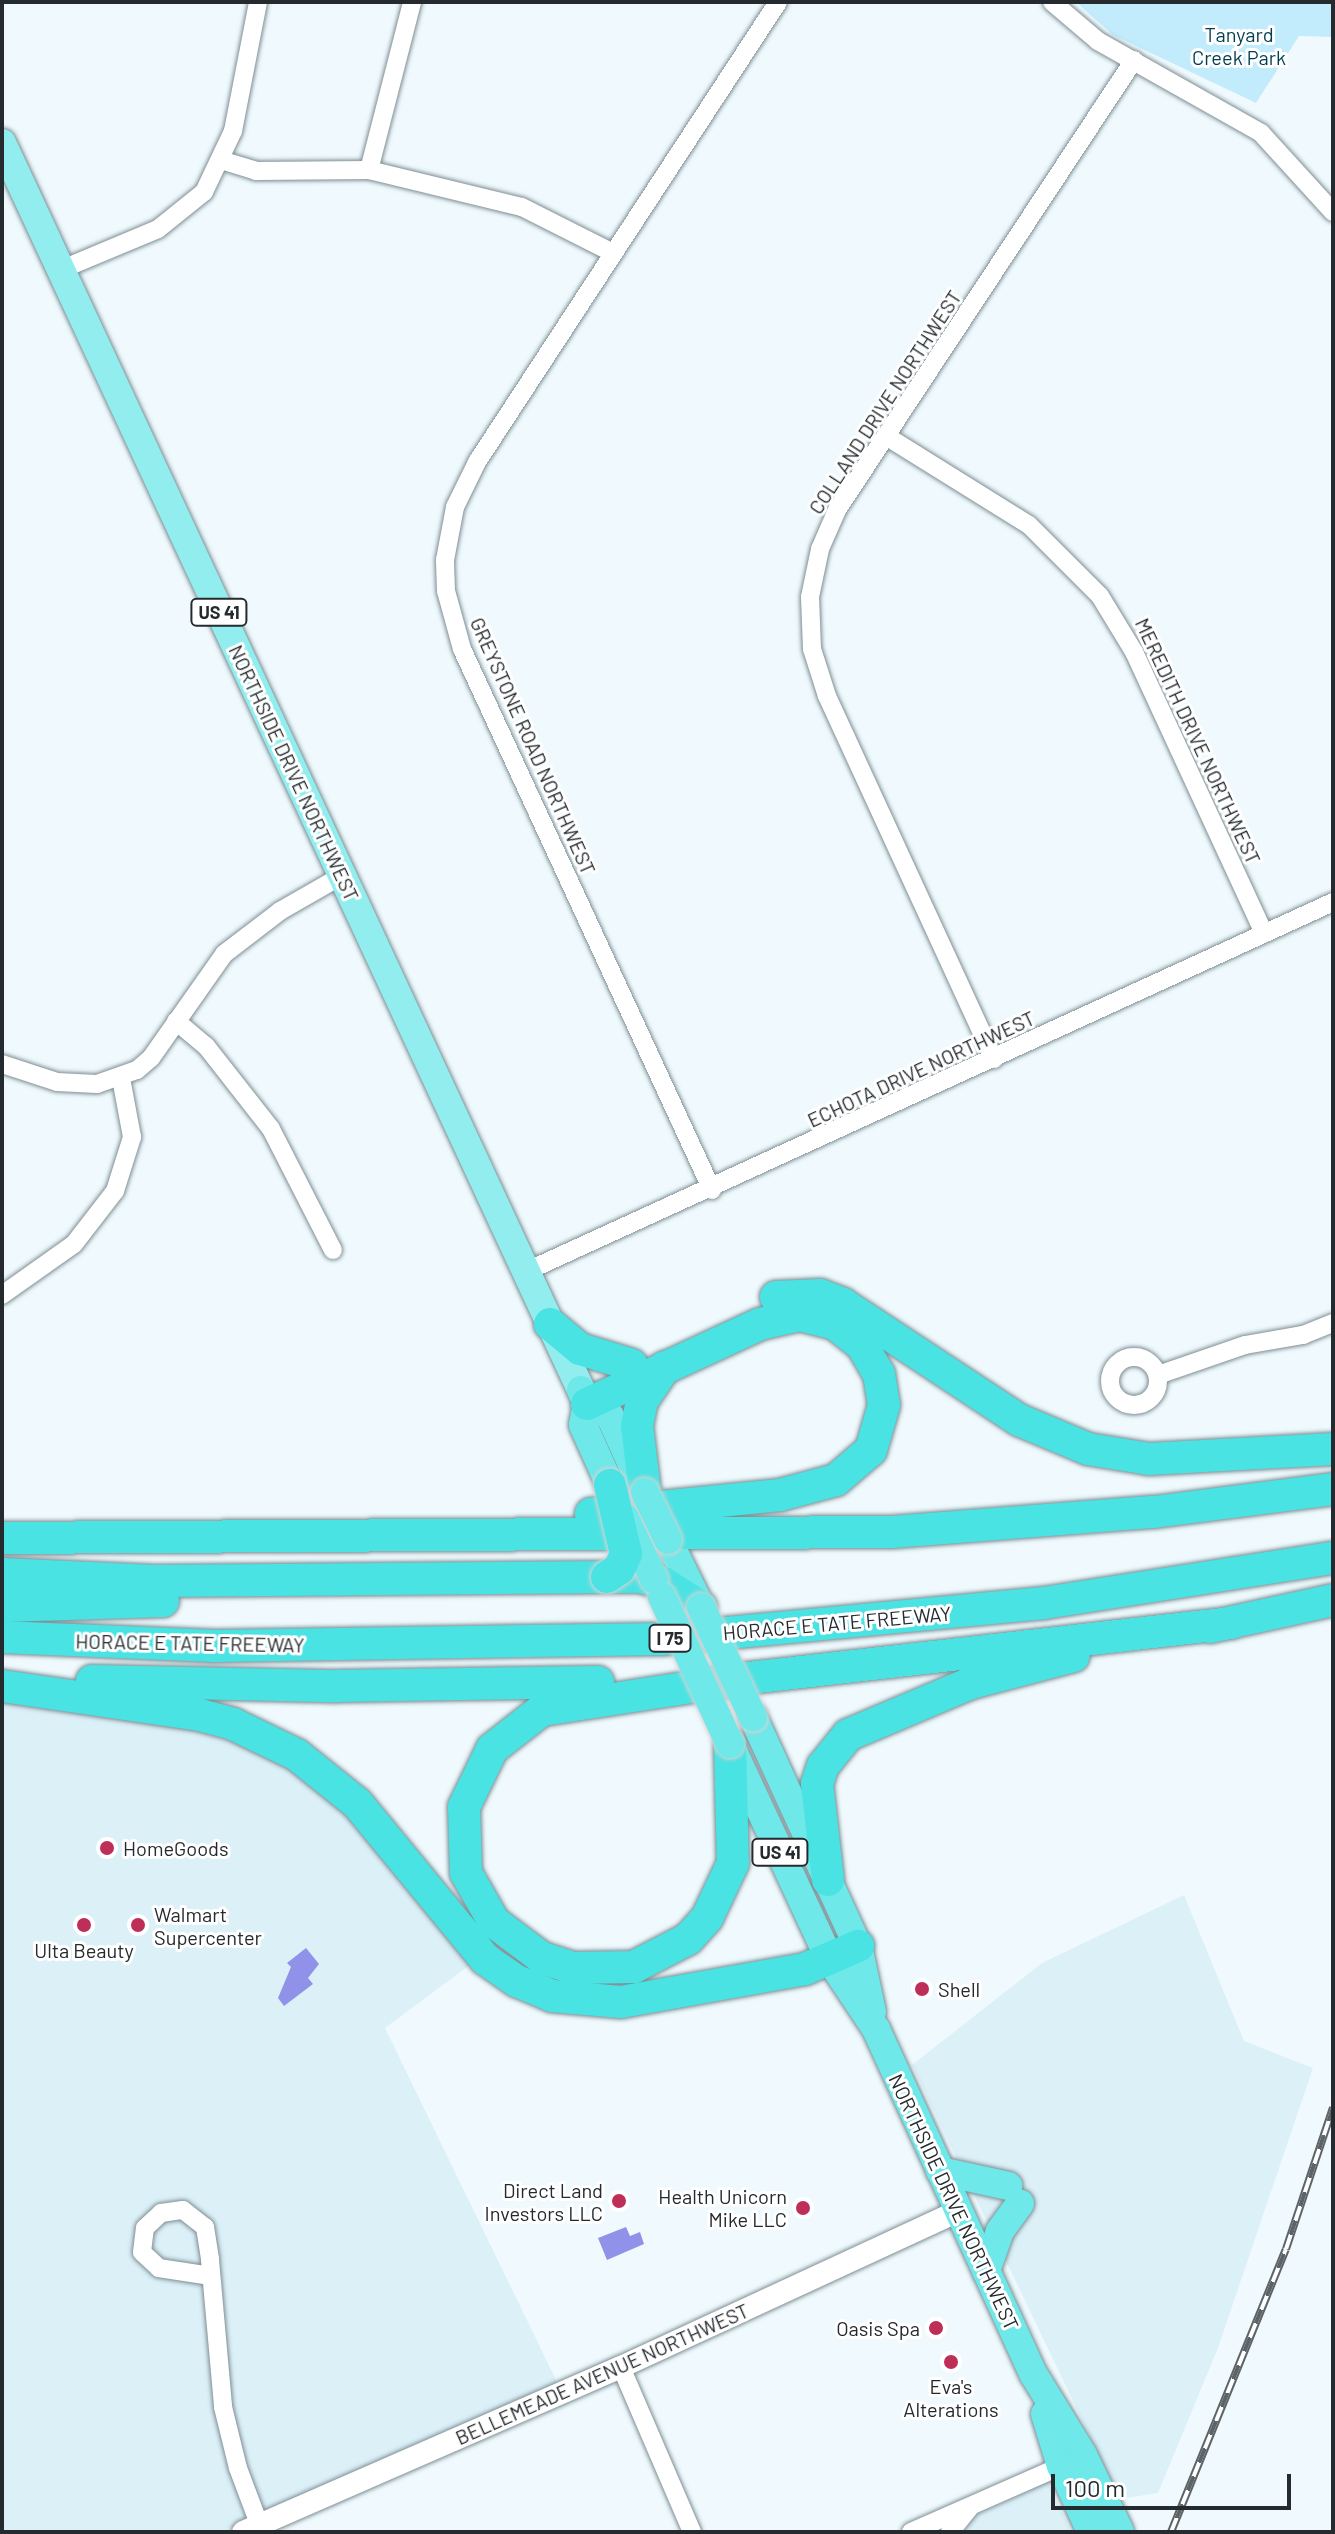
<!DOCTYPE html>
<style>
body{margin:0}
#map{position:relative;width:1335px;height:2534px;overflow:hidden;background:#f0fafe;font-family:Barlow,sans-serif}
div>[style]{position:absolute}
.built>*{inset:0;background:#dcf0f8}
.green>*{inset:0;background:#c2ebfc}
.water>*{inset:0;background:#9092e9}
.roads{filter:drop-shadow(0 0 2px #7e8e94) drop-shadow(0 0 2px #7e8e94)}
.minor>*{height:18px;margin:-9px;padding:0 9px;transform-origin:9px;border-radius:9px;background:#fff}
.minor>.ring{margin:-9px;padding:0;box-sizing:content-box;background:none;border:18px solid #fff;border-radius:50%}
.tertiary>*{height:22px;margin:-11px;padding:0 11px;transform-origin:11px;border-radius:11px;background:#fff}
.primary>*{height:28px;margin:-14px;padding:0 14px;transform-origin:14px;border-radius:14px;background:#92eeee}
.trunk>*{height:28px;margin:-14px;padding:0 14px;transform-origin:14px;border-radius:14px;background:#6ee8e8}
.motorway>*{height:32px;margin:-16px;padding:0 16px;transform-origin:16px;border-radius:16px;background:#4ae3e3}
.rail>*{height:8px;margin-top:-4px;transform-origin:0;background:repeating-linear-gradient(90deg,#fff 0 15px,#5d6467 0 30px);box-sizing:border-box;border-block:2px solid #5d6467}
.bridges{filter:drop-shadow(0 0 2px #d3d4d5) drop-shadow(0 0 2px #d3d4d5)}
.trunk-bridge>*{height:28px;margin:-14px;padding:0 14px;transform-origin:14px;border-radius:14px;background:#6ee8e8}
.motorway-bridge>*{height:32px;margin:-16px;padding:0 16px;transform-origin:16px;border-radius:16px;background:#4ae3e3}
.dots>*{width:22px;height:22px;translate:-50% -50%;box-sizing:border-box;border:4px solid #fff;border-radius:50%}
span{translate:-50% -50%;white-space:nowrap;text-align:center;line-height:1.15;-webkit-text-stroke:6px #fff;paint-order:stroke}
.shield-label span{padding:2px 6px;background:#fff;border:2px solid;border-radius:6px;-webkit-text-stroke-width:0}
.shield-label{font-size:18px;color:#242a2d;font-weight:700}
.park-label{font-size:20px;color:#013e4f}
.street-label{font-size:20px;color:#242a2d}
.poi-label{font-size:20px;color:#242a2d}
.left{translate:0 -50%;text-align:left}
.right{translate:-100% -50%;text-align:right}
.frame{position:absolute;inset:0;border:4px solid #242a2d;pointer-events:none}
.scale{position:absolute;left:1051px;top:2474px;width:240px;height:36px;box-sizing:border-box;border:4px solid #242a2d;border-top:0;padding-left:10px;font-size:24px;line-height:28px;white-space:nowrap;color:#242a2d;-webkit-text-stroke:6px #fff;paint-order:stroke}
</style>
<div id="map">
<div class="built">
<i style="clip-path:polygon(2px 1696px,96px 1702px,325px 1769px,486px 1953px,385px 2028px,559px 2386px,223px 2532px,2px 2532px)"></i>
<i style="clip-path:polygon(1184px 1895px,1244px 2041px,1313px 2068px,1218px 2348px,1158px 2493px,1120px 2499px,912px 2065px,1042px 1963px)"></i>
<i style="clip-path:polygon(1048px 2482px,1071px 2532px,939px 2532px)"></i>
</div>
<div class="green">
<i style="clip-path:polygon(1076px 2px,1333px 2px,1333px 37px,1299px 36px,1256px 103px,1113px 35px)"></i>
</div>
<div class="water">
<i style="clip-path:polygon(306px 1948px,319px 1964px,308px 1978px,313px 1984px,284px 2006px,278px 1998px,291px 1967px,287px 1963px)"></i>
<i style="clip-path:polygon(626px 2227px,630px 2236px,640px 2232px,644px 2244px,607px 2260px,598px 2238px)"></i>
</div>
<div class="roads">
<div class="minor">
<i style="left:1052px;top:2px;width:60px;rotate:40.3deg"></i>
<i style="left:1098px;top:41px;width:187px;rotate:29.4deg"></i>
<i style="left:1261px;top:133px;width:107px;rotate:47.7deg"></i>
<i style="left:224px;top:161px;width:34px;rotate:17deg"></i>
<i style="left:256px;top:171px;width:113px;rotate:-0.5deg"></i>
<i style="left:369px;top:170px;width:157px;rotate:13.6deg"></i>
<i style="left:522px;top:207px;width:102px;rotate:26.8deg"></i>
<i style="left:369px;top:170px;width:173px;rotate:-75.6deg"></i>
<i style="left:60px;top:270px;width:106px;rotate:-22.7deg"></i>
<i style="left:158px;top:229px;width:59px;rotate:-38.8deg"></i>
<i style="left:204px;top:192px;width:68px;rotate:-64.6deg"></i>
<i style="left:233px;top:131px;width:131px;rotate:-79deg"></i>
<i style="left:886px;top:436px;width:168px;rotate:31.9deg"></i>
<i style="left:1029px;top:525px;width:100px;rotate:45deg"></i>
<i style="left:1100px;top:596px;width:66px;rotate:58.7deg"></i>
<i style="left:1134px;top:652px;width:310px;rotate:65.2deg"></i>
<i style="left:176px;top:1021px;width:39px;rotate:40deg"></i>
<i style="left:206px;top:1046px;width:105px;rotate:51.9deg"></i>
<i style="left:271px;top:1129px;width:136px;rotate:62.9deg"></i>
<i style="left:994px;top:1059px;width:400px;rotate:-114.7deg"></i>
<i style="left:827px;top:696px;width:49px;rotate:-107.7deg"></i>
<i style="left:812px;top:649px;width:52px;rotate:-92.2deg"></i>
<i style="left:810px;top:597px;width:49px;rotate:-78.2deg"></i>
<i style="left:820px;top:549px;width:43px;rotate:-66.4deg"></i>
<i style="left:837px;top:510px;width:539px;rotate:-56.58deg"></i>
<i style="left:2px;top:1064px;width:58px;rotate:18.1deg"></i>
<i style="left:57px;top:1082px;width:40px;rotate:2.9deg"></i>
<i style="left:97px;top:1084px;width:42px;rotate:-19.3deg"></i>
<i style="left:137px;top:1070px;width:18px;rotate:-41deg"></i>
<i style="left:151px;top:1058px;width:127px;rotate:-54.9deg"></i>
<i style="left:224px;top:954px;width:71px;rotate:-37.5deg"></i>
<i style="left:280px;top:911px;width:70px;rotate:-29.8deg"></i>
<i style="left:712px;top:1190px;width:596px;rotate:-114.8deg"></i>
<i style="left:462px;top:649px;width:60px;rotate:-105.4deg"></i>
<i style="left:446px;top:591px;width:31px;rotate:-92deg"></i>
<i style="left:445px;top:560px;width:54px;rotate:-79.3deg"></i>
<i style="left:455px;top:507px;width:50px;rotate:-63.9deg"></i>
<i style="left:477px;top:462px;width:550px;rotate:-56.8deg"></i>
<i style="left:525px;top:1272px;width:889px;rotate:-24.6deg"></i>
<i style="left:2px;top:1295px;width:88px;rotate:-35.3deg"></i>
<i style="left:74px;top:1244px;width:67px;rotate:-52.3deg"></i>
<i style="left:115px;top:1191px;width:57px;rotate:-72.5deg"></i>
<i style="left:132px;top:1137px;width:60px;rotate:-100.6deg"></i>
<i class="ring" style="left:1110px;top:1357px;width:30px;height:30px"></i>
<i style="left:1158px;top:1375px;width:92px;rotate:-19deg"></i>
<i style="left:1245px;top:1345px;width:59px;rotate:-9.8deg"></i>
<i style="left:1303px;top:1335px;width:32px;rotate:-22deg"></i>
<i style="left:211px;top:2276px;width:53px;rotate:-171.3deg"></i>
<i style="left:159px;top:2268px;width:23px;rotate:-137deg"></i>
<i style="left:142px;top:2252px;width:24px;rotate:-83deg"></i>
<i style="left:145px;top:2228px;width:22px;rotate:-43deg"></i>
<i style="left:161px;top:2213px;width:22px;rotate:-8deg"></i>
<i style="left:183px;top:2210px;width:28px;rotate:38deg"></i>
<i style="left:205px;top:2227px;width:33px;rotate:81deg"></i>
<i style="left:210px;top:2260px;width:148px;rotate:84.9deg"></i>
<i style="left:223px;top:2407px;width:63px;rotate:76.2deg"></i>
<i style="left:238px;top:2468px;width:68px;rotate:69.4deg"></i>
<i style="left:621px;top:2367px;width:180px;rotate:66.7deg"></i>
<i style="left:911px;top:2532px;width:164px;rotate:-23.7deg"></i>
<i style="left:950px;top:2532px;width:32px;rotate:-51deg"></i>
</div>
<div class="tertiary">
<i style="left:243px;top:2532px;width:412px;rotate:-23.6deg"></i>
<i style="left:621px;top:2367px;width:372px;rotate:-24.8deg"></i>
</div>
<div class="primary">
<i style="left:2px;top:143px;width:1375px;rotate:65.09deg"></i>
</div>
<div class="trunk">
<i style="left:581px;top:1390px;width:15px;rotate:67deg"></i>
<i style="left:587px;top:1404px;width:26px;rotate:28deg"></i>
<i style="left:610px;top:1416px;width:70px;rotate:65.6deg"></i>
<i style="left:587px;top:1404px;width:21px;rotate:101deg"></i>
<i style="left:583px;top:1425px;width:66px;rotate:65.8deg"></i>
<i style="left:668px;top:1540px;width:75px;rotate:63.8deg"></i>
<i style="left:753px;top:1717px;width:252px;rotate:65.4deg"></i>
<i style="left:858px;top:1946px;width:67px;rotate:78deg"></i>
<i style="left:732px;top:1749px;width:233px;rotate:65.1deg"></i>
<i style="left:830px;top:1960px;width:83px;rotate:56.3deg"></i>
<i style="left:876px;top:2029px;width:380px;rotate:65.5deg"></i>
<i style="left:1034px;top:2375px;width:94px;rotate:58.5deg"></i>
<i style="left:1083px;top:2455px;width:85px;rotate:64.3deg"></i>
<i style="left:940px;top:2171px;width:70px;rotate:12.4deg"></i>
<i style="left:986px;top:2271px;width:42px;rotate:-70.7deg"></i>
<i style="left:1000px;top:2231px;width:34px;rotate:-54deg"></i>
<i style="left:1045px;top:2414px;width:54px;rotate:72.9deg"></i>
<i style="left:1061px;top:2466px;width:72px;rotate:65.6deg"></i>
</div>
<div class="motorway">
<i style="left:776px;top:1297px;width:44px;rotate:-2.6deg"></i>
<i style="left:820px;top:1295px;width:25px;rotate:21deg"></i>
<i style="left:843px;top:1304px;width:211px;rotate:33.4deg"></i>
<i style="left:1019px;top:1420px;width:75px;rotate:22.8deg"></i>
<i style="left:1088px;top:1449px;width:62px;rotate:9.3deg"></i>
<i style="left:1149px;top:1459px;width:184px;rotate:-3.1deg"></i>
<i style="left:550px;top:1324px;width:39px;rotate:40deg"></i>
<i style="left:580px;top:1349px;width:54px;rotate:17.1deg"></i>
<i style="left:587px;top:1404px;width:191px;rotate:-24.8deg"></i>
<i style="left:760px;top:1324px;width:41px;rotate:-12.7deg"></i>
<i style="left:800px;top:1315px;width:36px;rotate:14deg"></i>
<i style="left:835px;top:1324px;width:34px;rotate:38deg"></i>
<i style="left:862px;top:1345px;width:34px;rotate:60deg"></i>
<i style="left:879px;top:1374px;width:31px;rotate:81deg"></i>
<i style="left:884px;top:1405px;width:47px;rotate:106.1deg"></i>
<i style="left:871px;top:1450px;width:46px;rotate:139.4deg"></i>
<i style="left:836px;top:1480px;width:58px;rotate:165deg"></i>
<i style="left:780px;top:1495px;width:190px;rotate:174.3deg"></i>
<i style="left:645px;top:1492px;width:66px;rotate:-96.9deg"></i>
<i style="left:637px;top:1426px;width:25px;rotate:-79deg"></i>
<i style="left:642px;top:1401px;width:41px;rotate:-55.9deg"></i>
<i style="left:2px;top:1538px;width:890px;rotate:-0.39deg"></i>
<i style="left:892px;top:1532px;width:263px;rotate:-4.4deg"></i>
<i style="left:1154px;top:1512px;width:180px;rotate:-7.3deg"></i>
<i style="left:2px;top:1574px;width:157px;rotate:2.6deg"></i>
<i style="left:159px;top:1581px;width:482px;rotate:-0.5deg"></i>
<i style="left:641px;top:1577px;width:23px;rotate:15deg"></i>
<i style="left:663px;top:1583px;width:45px;rotate:32.3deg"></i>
<i style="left:2px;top:1606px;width:161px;rotate:-1.8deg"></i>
<i style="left:1210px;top:1627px;width:126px;rotate:-12.4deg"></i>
<i style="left:2px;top:1637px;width:213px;rotate:2.4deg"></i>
<i style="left:215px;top:1646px;width:448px;rotate:-0.9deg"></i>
<i style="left:663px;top:1639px;width:383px;rotate:-5.4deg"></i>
<i style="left:1044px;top:1603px;width:292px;rotate:-8.9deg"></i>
<i style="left:92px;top:1681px;width:245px;rotate:1.2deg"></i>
<i style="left:337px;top:1686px;width:261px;rotate:-0.9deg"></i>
<i style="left:2px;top:1686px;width:200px;rotate:8.3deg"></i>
<i style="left:200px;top:1715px;width:34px;rotate:15deg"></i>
<i style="left:233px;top:1724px;width:71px;rotate:25.8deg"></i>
<i style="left:297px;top:1755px;width:77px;rotate:38.7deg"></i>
<i style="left:357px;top:1803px;width:202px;rotate:50.6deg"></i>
<i style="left:485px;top:1959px;width:39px;rotate:35deg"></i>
<i style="left:517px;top:1981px;width:38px;rotate:23deg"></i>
<i style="left:552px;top:1996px;width:69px;rotate:5deg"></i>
<i style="left:621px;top:2002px;width:187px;rotate:-10.2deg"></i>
<i style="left:805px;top:1969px;width:58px;rotate:-23.5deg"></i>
<i style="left:730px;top:1744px;width:119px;rotate:88.6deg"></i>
<i style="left:733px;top:1863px;width:61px;rotate:115.3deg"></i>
<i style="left:707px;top:1918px;width:28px;rotate:132deg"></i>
<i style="left:688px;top:1939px;width:61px;rotate:152.6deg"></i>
<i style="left:634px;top:1967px;width:61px;rotate:179.1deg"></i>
<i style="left:573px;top:1968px;width:33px;rotate:-162deg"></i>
<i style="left:542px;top:1958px;width:60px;rotate:-143.1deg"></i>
<i style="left:494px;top:1922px;width:56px;rotate:-119.7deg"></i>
<i style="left:466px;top:1873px;width:66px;rotate:-91.7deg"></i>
<i style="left:464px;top:1807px;width:64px;rotate:-64.2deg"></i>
<i style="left:492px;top:1749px;width:63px;rotate:-38deg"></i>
<i style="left:542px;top:1710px;width:209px;rotate:-8.8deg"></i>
<i style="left:749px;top:1678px;width:485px;rotate:-6.5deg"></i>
<i style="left:828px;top:1880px;width:97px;rotate:-96.5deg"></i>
<i style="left:817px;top:1784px;width:19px;rotate:-72deg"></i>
<i style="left:823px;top:1766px;width:40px;rotate:-51deg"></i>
<i style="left:848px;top:1735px;width:134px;rotate:-22.9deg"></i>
<i style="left:971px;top:1683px;width:106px;rotate:-14.7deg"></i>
</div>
</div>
<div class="rail">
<i style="left:1171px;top:2532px;width:305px;rotate:-67.9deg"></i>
<i style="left:1286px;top:2249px;width:149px;rotate:-71.6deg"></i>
</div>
<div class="bridges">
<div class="trunk-bridge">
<i style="left:645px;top:1492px;width:53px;rotate:64.4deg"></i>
<i style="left:625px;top:1518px;width:68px;rotate:64.6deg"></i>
<i style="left:662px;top:1597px;width:162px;rotate:65.2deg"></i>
<i style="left:701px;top:1607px;width:122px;rotate:64.7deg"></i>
</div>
<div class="motorway-bridge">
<i style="left:607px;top:1577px;width:14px;rotate:-34deg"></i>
<i style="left:619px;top:1569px;width:17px;rotate:-65deg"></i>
<i style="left:626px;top:1554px;width:71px;rotate:-103.1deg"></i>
</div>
</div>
<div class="dots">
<i style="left:107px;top:1848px;background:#bd2e59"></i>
<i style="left:84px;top:1925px;background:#bd2e59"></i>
<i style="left:138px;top:1925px;background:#bd2e59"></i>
<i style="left:922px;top:1989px;background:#bd2e59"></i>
<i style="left:619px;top:2201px;background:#bd2e59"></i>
<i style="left:803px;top:2208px;background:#bd2e59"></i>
<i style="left:936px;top:2328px;background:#bd2e59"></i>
<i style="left:951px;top:2362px;background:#bd2e59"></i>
</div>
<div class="shield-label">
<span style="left:219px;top:612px">US 41</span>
<span style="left:670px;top:1638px">I 75</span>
<span style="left:780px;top:1852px">US 41</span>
</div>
<div class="park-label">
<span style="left:1239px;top:46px">Tanyard<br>Creek Park</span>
</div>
<div class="street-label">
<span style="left:885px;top:402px;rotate:-57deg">COLLAND DRIVE NORTHWEST</span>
<span style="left:1198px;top:741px;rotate:65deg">MEREDITH DRIVE NORTHWEST</span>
<span style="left:533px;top:746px;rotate:66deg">GREYSTONE ROAD NORTHWEST</span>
<span style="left:294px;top:773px;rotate:65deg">NORTHSIDE DRIVE NORTHWEST</span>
<span style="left:921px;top:1069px;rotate:-25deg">ECHOTA DRIVE NORTHWEST</span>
<span style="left:837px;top:1623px;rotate:-5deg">HORACE E TATE FREEWAY</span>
<span style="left:190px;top:1643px;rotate:1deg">HORACE E TATE FREEWAY</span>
<span style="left:954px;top:2202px;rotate:65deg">NORTHSIDE DRIVE NORTHWEST</span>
<span style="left:602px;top:2374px;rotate:-24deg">BELLEMEADE AVENUE NORTHWEST</span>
</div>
<div class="poi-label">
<span class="left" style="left:123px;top:1848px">HomeGoods</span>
<span class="left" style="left:154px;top:1926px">Walmart<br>Supercenter</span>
<span style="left:84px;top:1950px">Ulta Beauty</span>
<span class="left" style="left:938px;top:1989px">Shell</span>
<span class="right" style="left:603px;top:2202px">Direct Land<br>Investors LLC</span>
<span class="right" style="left:787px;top:2208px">Health Unicorn<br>Mike LLC</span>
<span class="right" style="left:920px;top:2328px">Oasis Spa</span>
<span style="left:951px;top:2398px">Eva's<br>Alterations</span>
</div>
<div class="frame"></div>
<div class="scale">100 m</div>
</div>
